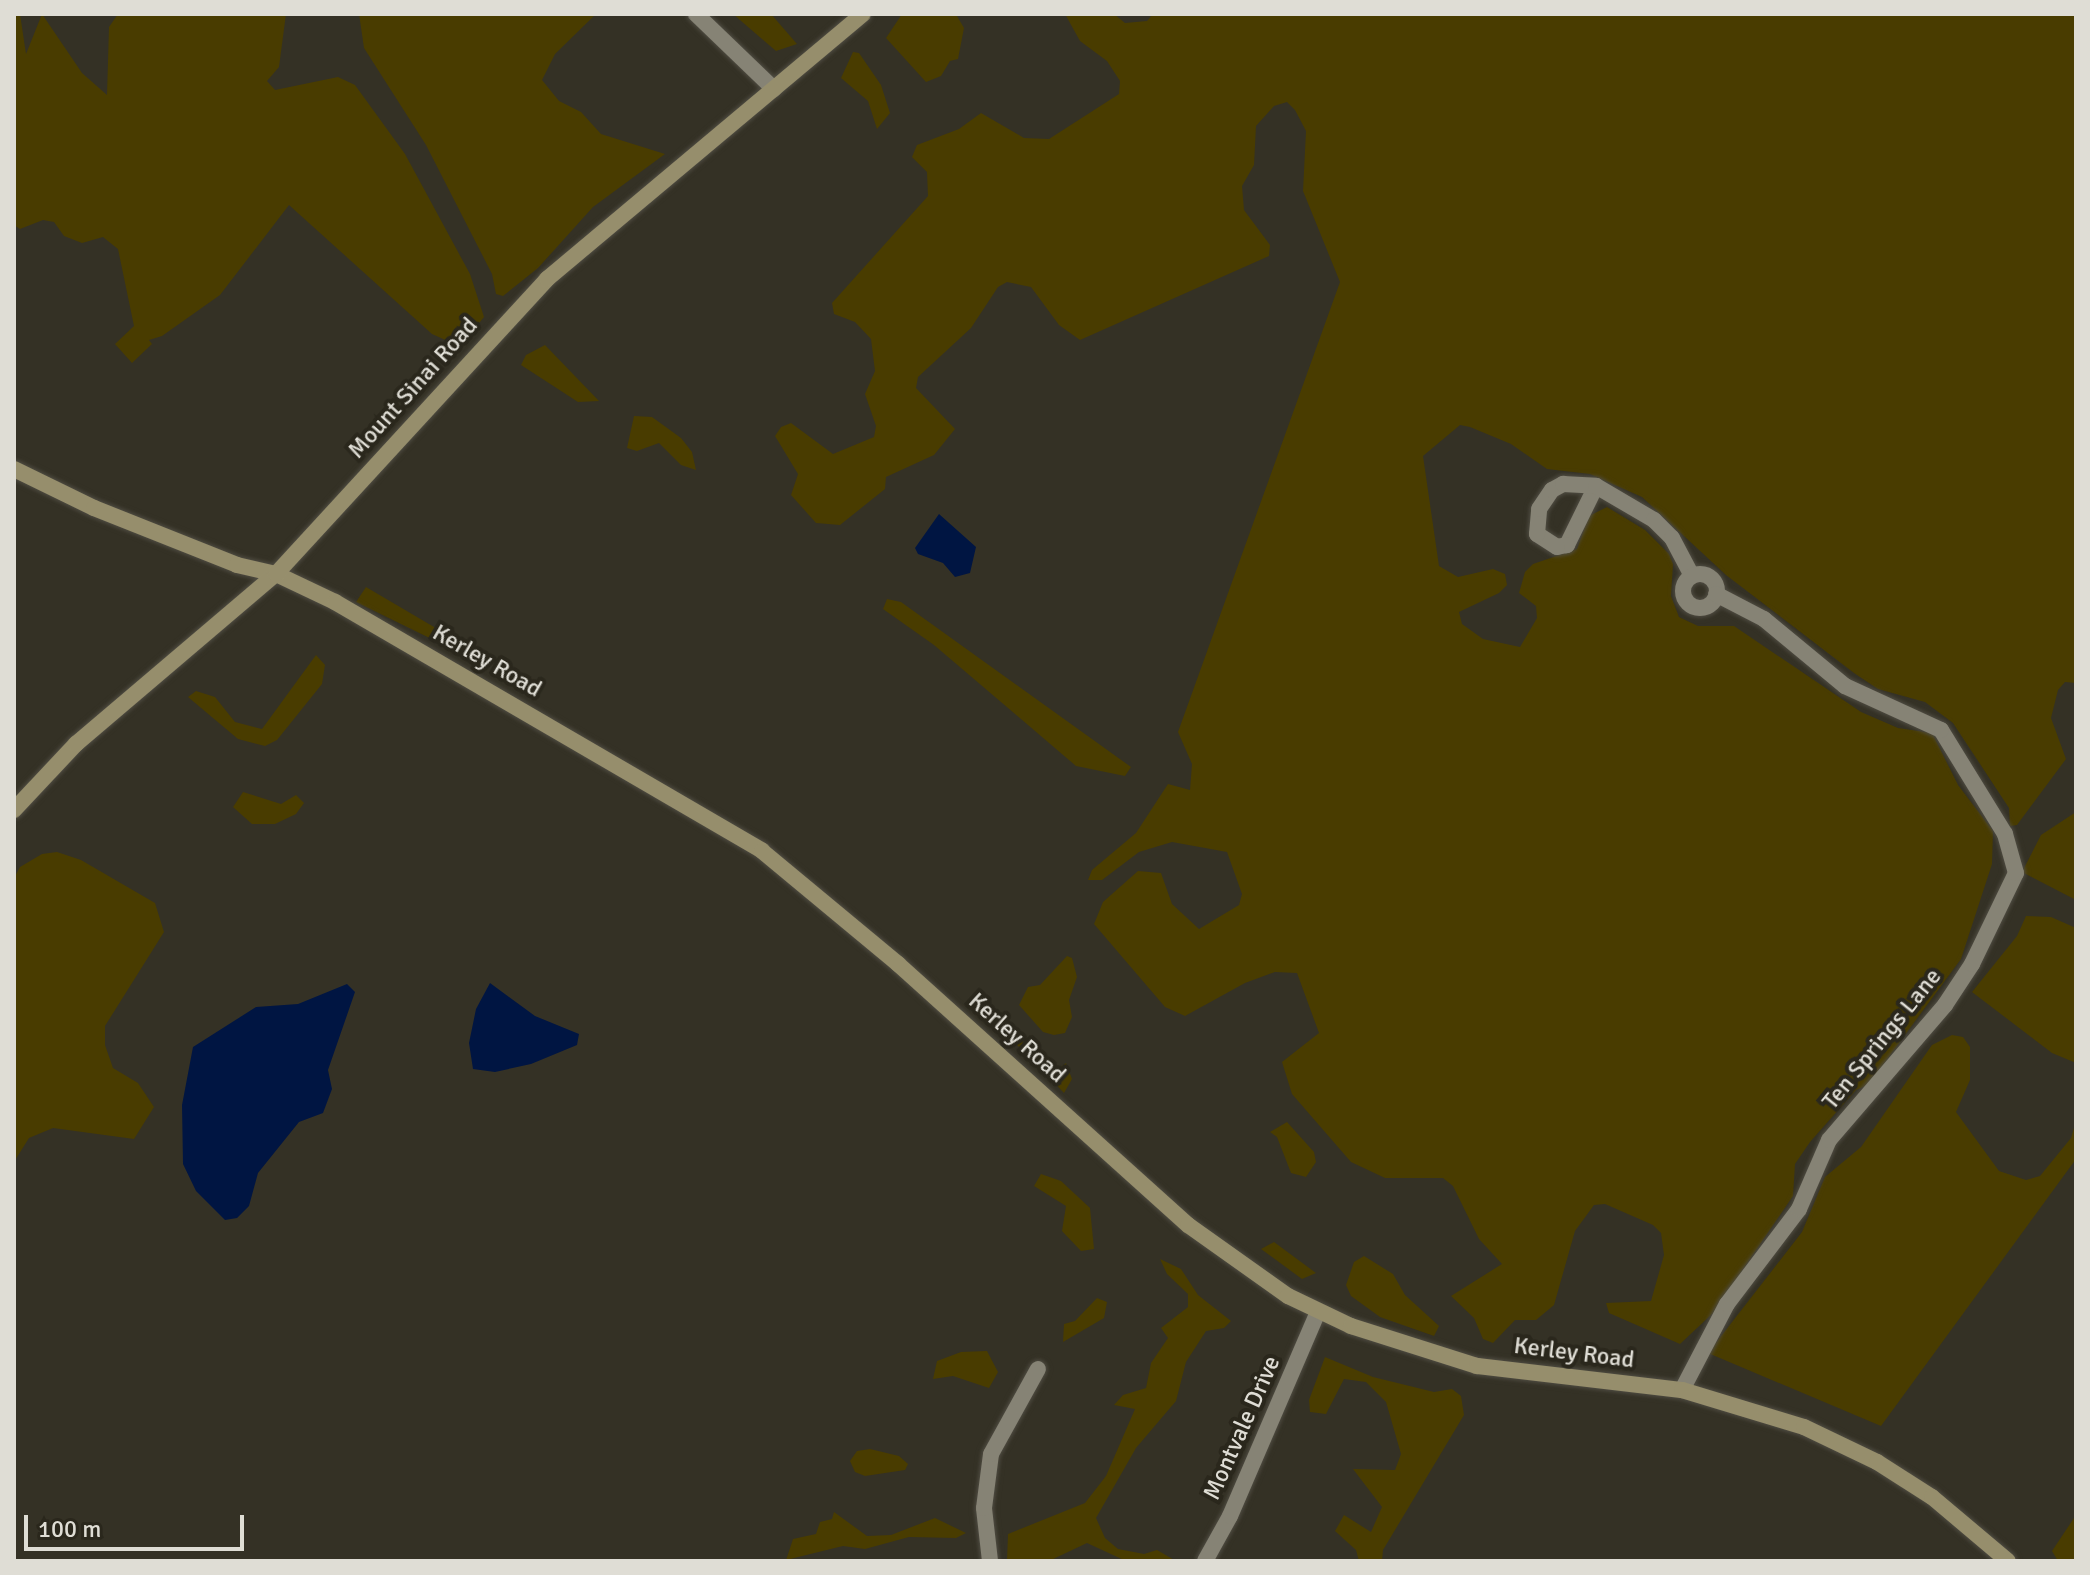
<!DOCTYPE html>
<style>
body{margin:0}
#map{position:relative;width:2090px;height:1575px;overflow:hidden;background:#343125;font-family:Signika,sans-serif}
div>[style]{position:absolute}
.green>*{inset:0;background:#493c00}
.water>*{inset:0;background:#001542}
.roads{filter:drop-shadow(0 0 2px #4f4c42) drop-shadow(0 0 2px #4f4c42)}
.street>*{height:16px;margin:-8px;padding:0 8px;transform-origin:8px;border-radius:8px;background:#868375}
.street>.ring{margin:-8px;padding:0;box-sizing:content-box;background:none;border:16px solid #868375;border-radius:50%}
.secondary>*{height:16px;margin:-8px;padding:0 8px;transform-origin:8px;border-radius:8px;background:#968e6c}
span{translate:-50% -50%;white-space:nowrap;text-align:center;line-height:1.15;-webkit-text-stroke:8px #2a271c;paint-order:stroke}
.street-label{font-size:24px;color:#dfddd5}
.frame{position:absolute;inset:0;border:16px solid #dfddd5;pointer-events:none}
.scale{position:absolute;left:24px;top:1515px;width:220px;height:36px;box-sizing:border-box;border:4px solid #dfddd5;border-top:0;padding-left:10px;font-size:24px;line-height:28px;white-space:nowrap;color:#dfddd5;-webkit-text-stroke:6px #2a271c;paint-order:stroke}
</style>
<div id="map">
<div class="green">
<i style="clip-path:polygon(14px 14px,20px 14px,26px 54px,42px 14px,82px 73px,107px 95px,109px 27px,118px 14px,286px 14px,279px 67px,267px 81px,275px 90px,338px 77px,355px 85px,405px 154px,470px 274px,484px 317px,467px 338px,452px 343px,432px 334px,289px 205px,220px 295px,162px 336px,149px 340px,152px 344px,132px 363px,115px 344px,134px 326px,118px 249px,103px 237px,82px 243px,64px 236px,54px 222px,43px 220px,20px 229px,14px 225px)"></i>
<i style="clip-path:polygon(359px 14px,596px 14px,555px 54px,542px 80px,559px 101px,581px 112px,601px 134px,665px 154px,593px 207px,538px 268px,503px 296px,496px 294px,492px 274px,426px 145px,364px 48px)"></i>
<i style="clip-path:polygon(733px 14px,771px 14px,797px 44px,776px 51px)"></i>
<i style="clip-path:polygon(902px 14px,957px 16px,964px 28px,958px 59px,950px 61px,941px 76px,926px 82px,886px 38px)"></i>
<i style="clip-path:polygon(1065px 14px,1114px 14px,1125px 23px,1147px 21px,1153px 14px,2076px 14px,2076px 683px,2065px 682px,2058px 690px,2051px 718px,2066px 759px,2017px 825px,2010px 826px,2009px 808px,1953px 723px,1925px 702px,1878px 689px,1854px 673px,1726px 575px,1642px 497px,1590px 474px,1547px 469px,1511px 444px,1470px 427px,1460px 425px,1423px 456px,1439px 566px,1458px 577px,1493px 569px,1505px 574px,1507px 585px,1499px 593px,1459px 612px,1462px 624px,1483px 639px,1520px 647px,1537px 618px,1536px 606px,1519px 593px,1525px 572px,1533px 564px,1577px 549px,1589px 516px,1607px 507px,1645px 530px,1669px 554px,1673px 564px,1671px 596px,1679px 617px,1698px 626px,1734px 626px,1861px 712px,1898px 728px,1932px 733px,1958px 785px,1993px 831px,1992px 864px,1961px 959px,1868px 1085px,1856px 1090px,1810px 1142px,1795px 1164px,1793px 1196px,1713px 1313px,1680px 1344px,1609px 1313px,1606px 1303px,1651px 1301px,1664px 1255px,1661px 1233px,1653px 1225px,1605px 1204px,1594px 1205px,1575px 1231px,1554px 1305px,1536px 1320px,1515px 1320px,1493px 1343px,1483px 1339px,1474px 1318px,1451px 1296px,1502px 1264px,1479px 1239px,1453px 1186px,1443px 1178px,1385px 1178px,1351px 1162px,1292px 1094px,1282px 1062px,1319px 1033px,1297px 973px,1275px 972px,1245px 983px,1185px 1016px,1165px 1007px,1094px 924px,1103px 902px,1138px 871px,1161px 873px,1172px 904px,1199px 929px,1239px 905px,1242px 894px,1227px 852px,1172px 842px,1139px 852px,1102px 880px,1088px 880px,1092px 870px,1136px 833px,1168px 784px,1190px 790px,1192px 764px,1178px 732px,1340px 282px,1303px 191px,1306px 131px,1295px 110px,1287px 102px,1274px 106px,1256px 126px,1254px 165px,1242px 186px,1244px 210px,1270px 245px,1269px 256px,1080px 340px,1059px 325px,1031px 287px,1007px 282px,998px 287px,971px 328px,918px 377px,916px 388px,955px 429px,934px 455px,886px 477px,885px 489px,840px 525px,816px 523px,791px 495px,798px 474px,775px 436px,781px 427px,791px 423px,833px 454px,874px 437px,876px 426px,865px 394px,875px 371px,871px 339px,855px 322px,834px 314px,832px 303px,928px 196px,927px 172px,912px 157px,917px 145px,959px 129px,981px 113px,1024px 138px,1049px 139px,1119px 94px,1120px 81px,1107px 61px,1080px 41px)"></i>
<i style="clip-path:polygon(853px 52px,859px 53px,881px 85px,890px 113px,877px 129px,868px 101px,841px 78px)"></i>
<i style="clip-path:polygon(545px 345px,599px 401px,578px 402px,521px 365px,526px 355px)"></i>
<i style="clip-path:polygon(634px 416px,652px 417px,681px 438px,692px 452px,696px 470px,681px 465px,659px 443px,637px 451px,627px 448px)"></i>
<i style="clip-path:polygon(366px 587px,451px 637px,450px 648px,356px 602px)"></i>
<i style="clip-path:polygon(887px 599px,901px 602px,1131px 767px,1125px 776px,1076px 766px,934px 645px,883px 609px)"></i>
<i style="clip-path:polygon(316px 655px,325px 665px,322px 684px,277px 740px,265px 746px,238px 739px,188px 697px,196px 691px,215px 697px,235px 722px,262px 729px)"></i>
<i style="clip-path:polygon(243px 792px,281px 804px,296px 795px,304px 803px,296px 814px,275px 824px,252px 824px,233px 807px)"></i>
<i style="clip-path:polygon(2076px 812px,2076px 900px,2022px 872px,2041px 835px)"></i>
<i style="clip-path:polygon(57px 852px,81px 860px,155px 903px,164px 932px,105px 1026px,105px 1045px,113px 1068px,138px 1083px,154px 1107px,134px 1139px,53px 1128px,29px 1138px,14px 1162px,14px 878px,20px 867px,42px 854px)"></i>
<i style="clip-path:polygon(2026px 916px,2051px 917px,2076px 928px,2076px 1063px,2052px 1053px,1972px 992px,2017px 936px)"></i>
<i style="clip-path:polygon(1067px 956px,1072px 958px,1077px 977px,1069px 1000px,1072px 1017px,1065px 1033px,1054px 1035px,1043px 1032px,1019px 1005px,1028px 987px,1040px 985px)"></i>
<i style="clip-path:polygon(1005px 1026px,1057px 1070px,1066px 1063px,1072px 1079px,1064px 1093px,1022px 1049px,992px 1027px)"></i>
<i style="clip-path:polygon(1952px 1035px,1963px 1037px,1970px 1047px,1970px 1080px,1956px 1112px,1999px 1171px,2026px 1180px,2040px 1176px,2071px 1138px,2076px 1121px,2076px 1159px,1881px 1426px,1708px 1353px,1802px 1232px,1825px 1177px,1861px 1147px,1932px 1045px)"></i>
<i style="clip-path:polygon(1287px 1122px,1314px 1152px,1316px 1162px,1306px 1177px,1291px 1173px,1277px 1137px,1270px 1132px)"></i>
<i style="clip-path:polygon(1041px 1174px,1061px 1181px,1090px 1208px,1094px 1249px,1081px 1251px,1062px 1231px,1066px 1206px,1034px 1186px)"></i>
<i style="clip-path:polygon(1274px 1242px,1316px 1273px,1302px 1279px,1261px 1249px)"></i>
<i style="clip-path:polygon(1364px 1256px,1393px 1274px,1405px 1295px,1439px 1326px,1434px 1336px,1380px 1317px,1351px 1296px,1346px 1285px,1354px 1262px)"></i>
<i style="clip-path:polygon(1160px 1259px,1181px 1269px,1198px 1295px,1231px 1321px,1224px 1328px,1206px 1331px,1186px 1362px,1176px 1401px,1136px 1448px,1096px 1518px,1105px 1538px,1118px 1549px,1144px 1554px,1157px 1550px,1176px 1561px,1126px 1561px,1087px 1543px,1049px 1561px,1007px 1561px,1008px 1534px,1085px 1503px,1106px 1476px,1135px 1409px,1114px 1405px,1123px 1395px,1146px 1388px,1151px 1363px,1168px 1338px,1161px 1328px,1188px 1307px,1188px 1294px,1167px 1274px)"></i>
<i style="clip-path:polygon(1097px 1298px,1107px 1302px,1104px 1318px,1063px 1342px,1064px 1324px,1075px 1321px)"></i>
<i style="clip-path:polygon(987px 1351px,998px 1372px,989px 1388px,953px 1376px,933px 1379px,937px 1361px,961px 1352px)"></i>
<i style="clip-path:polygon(1325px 1357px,1373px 1377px,1434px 1392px,1452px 1389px,1461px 1396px,1464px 1415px,1383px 1550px,1382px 1561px,1359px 1561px,1356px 1550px,1335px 1531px,1344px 1515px,1371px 1532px,1382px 1507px,1353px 1469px,1395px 1470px,1401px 1454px,1386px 1402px,1366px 1382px,1344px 1379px,1326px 1414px,1310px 1412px,1309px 1400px)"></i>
<i style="clip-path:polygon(870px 1449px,899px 1456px,908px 1464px,905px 1470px,865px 1476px,855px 1472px,850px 1461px,857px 1451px)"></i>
<i style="clip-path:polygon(834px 1512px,867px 1536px,891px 1535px,935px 1518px,966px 1533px,956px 1538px,909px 1537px,865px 1549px,843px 1546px,786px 1560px,793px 1539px,816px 1534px,820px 1522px,832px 1519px)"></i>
<i style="clip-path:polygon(2076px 1515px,2076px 1561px,2058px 1561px,2052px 1551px)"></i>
</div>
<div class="water">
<i style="clip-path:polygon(939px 514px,976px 547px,970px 573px,955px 577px,943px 563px,918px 554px,915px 548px)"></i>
<i style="clip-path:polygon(490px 983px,535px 1016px,579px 1034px,577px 1045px,531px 1064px,495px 1072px,473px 1069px,469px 1043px,476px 1009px)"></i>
<i style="clip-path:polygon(347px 984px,355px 992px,328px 1070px,332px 1089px,323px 1113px,299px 1122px,258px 1173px,249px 1206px,237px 1218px,225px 1220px,196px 1191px,183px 1164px,182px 1105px,193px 1047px,256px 1007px,298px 1004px)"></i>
</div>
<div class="roads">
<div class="street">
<i style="left:696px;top:14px;width:108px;rotate:43.9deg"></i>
<i style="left:1596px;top:486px;width:66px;rotate:116.2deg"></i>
<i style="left:1567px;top:545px;width:10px;rotate:169deg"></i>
<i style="left:1557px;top:547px;width:24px;rotate:-147deg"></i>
<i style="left:1537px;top:534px;width:25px;rotate:-85deg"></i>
<i style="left:1539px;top:509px;width:23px;rotate:-56deg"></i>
<i style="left:1552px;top:490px;width:13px;rotate:-29deg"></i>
<i style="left:1563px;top:484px;width:33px;rotate:3deg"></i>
<i style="left:1596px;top:486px;width:67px;rotate:30.4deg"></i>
<i style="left:1654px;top:520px;width:25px;rotate:45deg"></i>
<i style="left:1672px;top:538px;width:43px;rotate:62.2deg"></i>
<i class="ring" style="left:1683px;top:574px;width:18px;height:18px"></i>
<i style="left:1682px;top:1390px;width:97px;rotate:-62.4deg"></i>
<i style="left:1727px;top:1304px;width:119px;rotate:-52.8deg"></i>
<i style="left:1799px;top:1209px;width:75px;rotate:-66.5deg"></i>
<i style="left:1829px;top:1140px;width:178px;rotate:-49.3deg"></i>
<i style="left:1945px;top:1005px;width:49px;rotate:-56.6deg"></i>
<i style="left:1972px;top:964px;width:101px;rotate:-64.2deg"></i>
<i style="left:2016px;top:873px;width:41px;rotate:-105.8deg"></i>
<i style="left:2005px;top:834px;width:122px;rotate:-121.6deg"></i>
<i style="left:1941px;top:730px;width:106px;rotate:-155.4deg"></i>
<i style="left:1845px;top:686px;width:105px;rotate:-140.4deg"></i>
<i style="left:1764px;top:619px;width:54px;rotate:-152.5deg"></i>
<i style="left:990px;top:1561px;width:53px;rotate:-96.5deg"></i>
<i style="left:984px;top:1508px;width:54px;rotate:-82.6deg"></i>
<i style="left:991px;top:1454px;width:97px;rotate:-61.1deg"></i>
<i style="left:1205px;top:1561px;width:51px;rotate:-60.9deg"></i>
<i style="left:1230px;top:1516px;width:222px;rotate:-66.7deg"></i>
</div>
<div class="secondary">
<i style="left:14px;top:469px;width:89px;rotate:26deg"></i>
<i style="left:94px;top:508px;width:154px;rotate:21.7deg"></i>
<i style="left:237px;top:565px;width:40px;rotate:13deg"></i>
<i style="left:276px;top:574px;width:65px;rotate:25.4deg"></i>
<i style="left:335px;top:602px;width:494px;rotate:30.2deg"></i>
<i style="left:762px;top:851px;width:177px;rotate:39.7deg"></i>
<i style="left:898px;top:964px;width:390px;rotate:42deg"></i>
<i style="left:1188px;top:1225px;width:123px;rotate:35.4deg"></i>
<i style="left:1288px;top:1296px;width:70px;rotate:25.5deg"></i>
<i style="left:1351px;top:1326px;width:132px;rotate:17.6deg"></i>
<i style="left:1477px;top:1366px;width:206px;rotate:6.7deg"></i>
<i style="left:1682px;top:1390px;width:127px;rotate:16.9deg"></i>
<i style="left:1804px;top:1427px;width:81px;rotate:25.6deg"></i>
<i style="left:1877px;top:1462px;width:65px;rotate:32.5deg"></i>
<i style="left:1932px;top:1497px;width:99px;rotate:40.1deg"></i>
<i style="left:14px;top:810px;width:91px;rotate:-46.8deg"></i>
<i style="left:76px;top:744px;width:262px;rotate:-40.4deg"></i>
<i style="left:276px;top:574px;width:401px;rotate:-47.4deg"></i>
<i style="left:547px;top:279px;width:412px;rotate:-40deg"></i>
</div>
</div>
<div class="street-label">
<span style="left:413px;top:388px;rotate:-48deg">Mount Sinai Road</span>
<span style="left:487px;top:661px;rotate:30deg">Kerley Road</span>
<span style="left:1017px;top:1038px;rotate:42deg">Kerley Road</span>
<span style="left:1882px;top:1039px;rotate:-51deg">Ten Springs Lane</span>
<span style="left:1574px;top:1353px;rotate:7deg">Kerley Road</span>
<span style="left:1242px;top:1428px;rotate:-66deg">Montvale Drive</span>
</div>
<div class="frame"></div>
<div class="scale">100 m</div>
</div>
